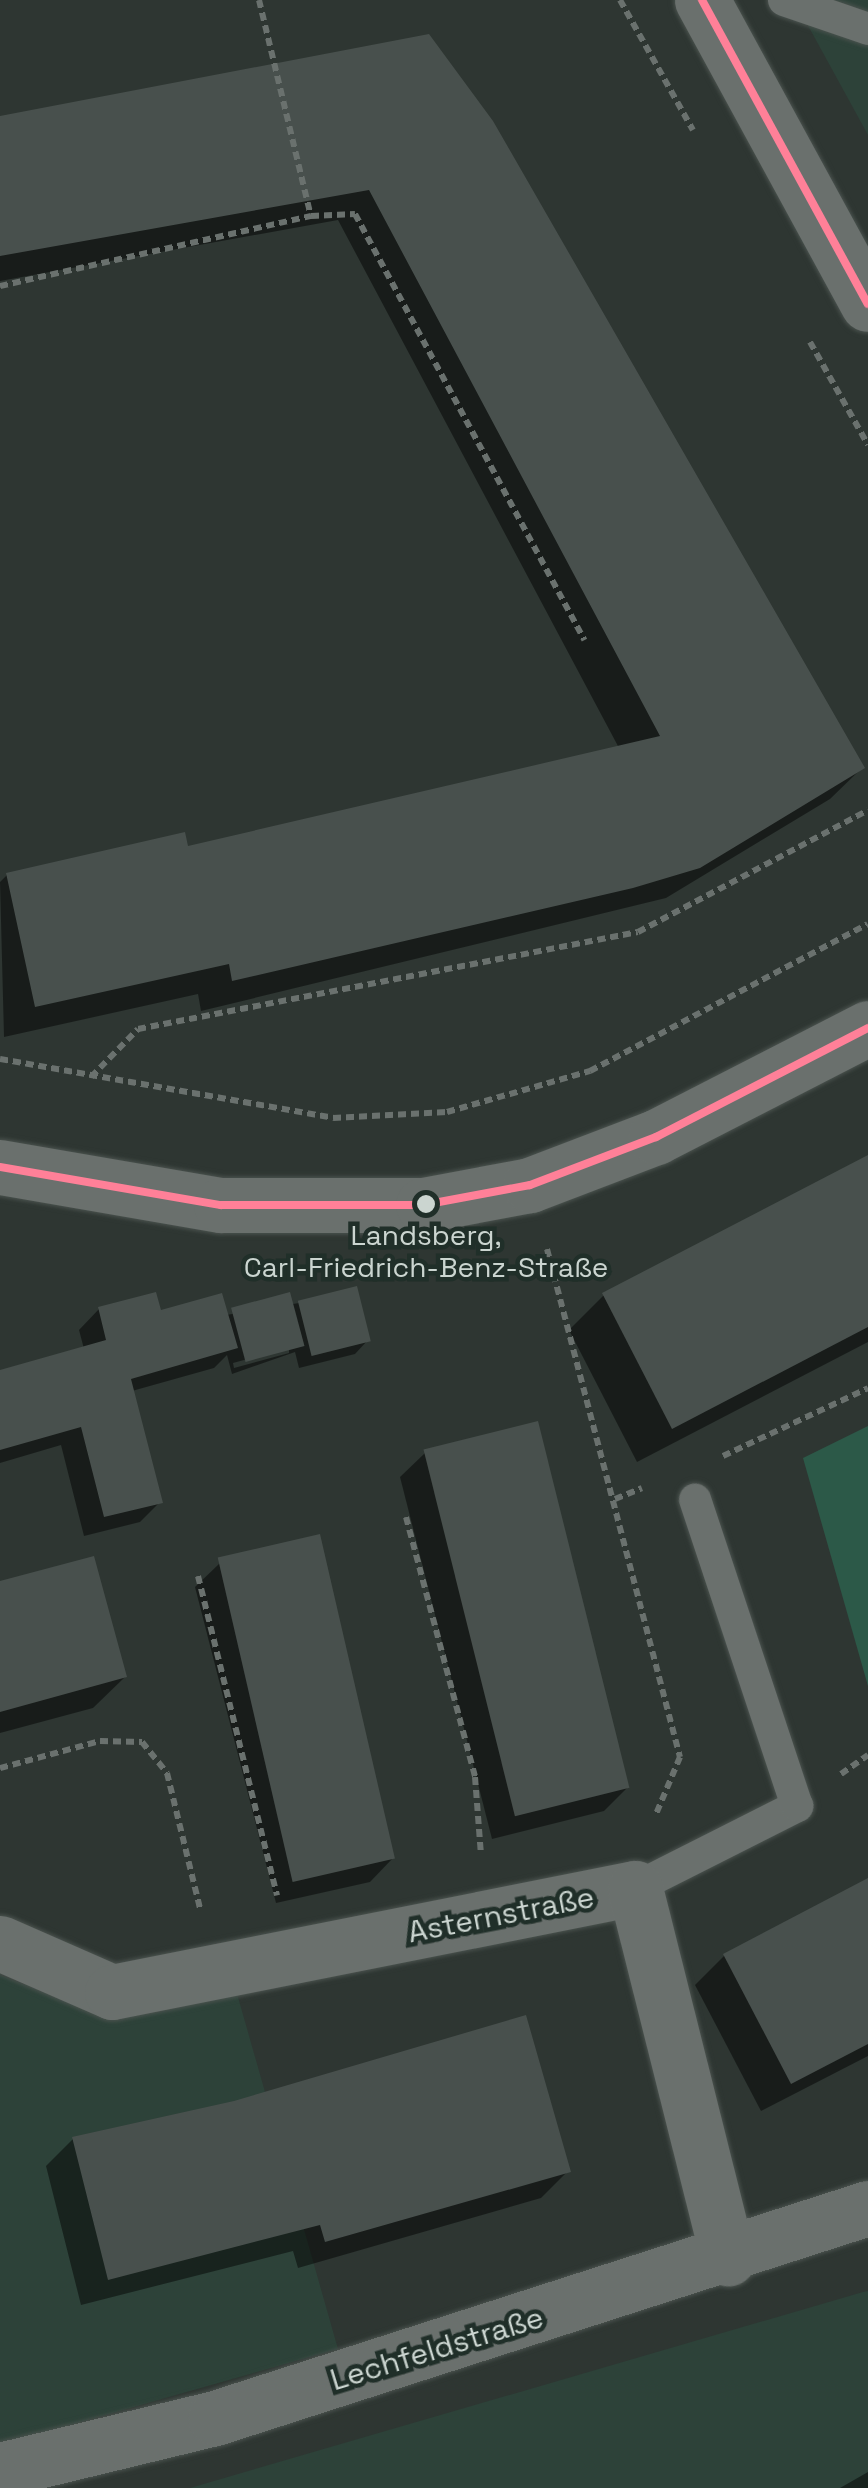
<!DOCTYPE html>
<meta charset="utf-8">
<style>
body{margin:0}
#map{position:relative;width:868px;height:2488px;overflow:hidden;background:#2e3632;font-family:"Space Grotesk",sans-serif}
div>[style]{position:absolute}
.built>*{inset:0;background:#2d4239}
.green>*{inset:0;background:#2c5948}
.shadow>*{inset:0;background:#0007}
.building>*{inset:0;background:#48504d;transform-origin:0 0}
.path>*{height:6px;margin-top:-3px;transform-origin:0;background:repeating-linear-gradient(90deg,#6a716e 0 8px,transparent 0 13px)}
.roads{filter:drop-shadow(0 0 2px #4a524e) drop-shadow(0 0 2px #4a524e)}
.lane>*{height:32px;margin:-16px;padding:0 16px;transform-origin:16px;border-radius:16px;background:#6a706d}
.street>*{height:55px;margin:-27.5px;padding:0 27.5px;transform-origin:27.5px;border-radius:27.5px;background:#6a706d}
.secondary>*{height:55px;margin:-27.5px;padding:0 27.5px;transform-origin:27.5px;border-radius:27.5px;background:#6a706d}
.bus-1>*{height:8px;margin:-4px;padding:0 4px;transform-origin:4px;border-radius:4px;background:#ff8098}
.dots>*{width:28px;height:28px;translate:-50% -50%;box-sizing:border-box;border:5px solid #202f29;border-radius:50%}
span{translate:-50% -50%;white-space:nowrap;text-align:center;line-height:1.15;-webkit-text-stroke:9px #202f29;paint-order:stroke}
.bus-label{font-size:28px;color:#cbd5d0}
.street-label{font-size:30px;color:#cbd5d0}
</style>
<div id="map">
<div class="built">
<i style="clip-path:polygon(794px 0,868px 0,868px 135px)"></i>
<i style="clip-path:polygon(0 1975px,105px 2016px,236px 1990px,338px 2349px,0 2445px)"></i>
<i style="clip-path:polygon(868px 2291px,868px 2488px,190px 2488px,863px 2292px)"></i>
</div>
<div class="green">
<i style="clip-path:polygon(868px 1426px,868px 1686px,803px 1458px)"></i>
</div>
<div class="shadow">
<i style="clip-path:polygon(427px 36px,862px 768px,830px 799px,666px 898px,201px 1011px,198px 994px,4px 1037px,0 882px,7px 875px,186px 849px,619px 748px,338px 220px,0 281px,0 119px)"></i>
<i style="clip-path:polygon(868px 1159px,868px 1342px,637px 1462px,569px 1330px,603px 1296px)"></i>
<i style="clip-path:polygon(evenodd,299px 1303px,368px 1340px,355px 1354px,299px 1368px,295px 1352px,232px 1374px,227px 1355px,214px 1368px,132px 1391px,160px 1502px,140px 1522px,84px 1536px,61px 1445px,0 1463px,0 1373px,84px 1349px,79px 1330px,99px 1309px,226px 1315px,299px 1303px,289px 1348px,289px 1353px,234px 1368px,233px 1363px,289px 1348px)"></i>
<i style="clip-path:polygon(425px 1453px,629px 1786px,604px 1811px,492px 1839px,400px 1477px)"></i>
<i style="clip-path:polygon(220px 1563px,394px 1857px,370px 1882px,276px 1903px,195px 1587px)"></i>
<i style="clip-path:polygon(0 1584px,125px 1677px,93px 1708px,0 1733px)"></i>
<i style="clip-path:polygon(868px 1881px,868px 2056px,761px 2111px,695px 1985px,724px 1956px)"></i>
<i style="clip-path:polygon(73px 2139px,568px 2171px,541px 2198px,298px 2268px,293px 2251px,81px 2305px,46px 2166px)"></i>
<i style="clip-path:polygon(868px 2472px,868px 2488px,840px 2488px)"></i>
</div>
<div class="building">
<i style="clip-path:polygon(429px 34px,493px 121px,865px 768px,700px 868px,633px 888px,232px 981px,229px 964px,35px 1007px,6px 873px,185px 832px,188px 846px,660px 736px,369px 190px,0 256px,0 116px)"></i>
<i style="clip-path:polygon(868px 1155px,868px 1327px,672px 1429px,602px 1293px)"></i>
<i style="left:357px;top:1286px;width:57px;height:61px;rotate:76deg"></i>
<i style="clip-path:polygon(156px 1292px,161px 1310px,222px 1293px,238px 1348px,131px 1379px,163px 1503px,104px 1517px,81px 1427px,0 1450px,0 1370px,106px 1340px,98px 1307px)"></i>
<i style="left:290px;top:1292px;width:56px;height:61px;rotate:75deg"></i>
<i style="left:538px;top:1421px;width:378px;height:118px;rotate:76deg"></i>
<i style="left:320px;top:1534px;width:333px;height:105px;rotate:77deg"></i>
<i style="clip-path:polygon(94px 1556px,127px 1677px,0 1712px,0 1581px)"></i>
<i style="clip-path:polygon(868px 1878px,868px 2044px,791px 2084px,723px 1954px)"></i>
<i style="clip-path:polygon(526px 2015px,571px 2172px,325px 2242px,320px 2225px,108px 2280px,72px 2137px,234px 2101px)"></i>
</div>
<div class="path">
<i style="left:259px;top:0;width:222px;rotate:76.5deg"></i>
<i style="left:620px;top:0;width:149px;rotate:60.7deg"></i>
<i style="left:0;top:286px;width:319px;rotate:-12.7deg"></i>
<i style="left:311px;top:216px;width:44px;rotate:-2.6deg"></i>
<i style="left:355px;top:214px;width:484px;rotate:61.7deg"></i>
<i style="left:810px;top:342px;width:118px;rotate:60.6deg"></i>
<i style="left:0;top:1059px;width:338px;rotate:10deg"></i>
<i style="left:333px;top:1118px;width:114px;rotate:-3deg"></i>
<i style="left:447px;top:1112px;width:149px;rotate:-16deg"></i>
<i style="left:590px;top:1071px;width:314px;rotate:-27.9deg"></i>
<i style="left:91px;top:1077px;width:67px;rotate:-45.6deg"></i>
<i style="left:138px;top:1029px;width:509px;rotate:-10.98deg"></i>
<i style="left:638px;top:932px;width:260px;rotate:-27.9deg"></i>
<i style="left:547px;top:1249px;width:525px;rotate:75.33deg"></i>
<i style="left:680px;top:1757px;width:62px;rotate:112.8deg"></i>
<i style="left:723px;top:1456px;width:160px;rotate:-25.1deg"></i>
<i style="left:615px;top:1499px;width:29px;rotate:-22deg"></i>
<i style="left:406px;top:1517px;width:269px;rotate:75.1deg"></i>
<i style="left:475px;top:1777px;width:78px;rotate:85.6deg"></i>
<i style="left:198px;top:1576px;width:329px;rotate:76.1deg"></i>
<i style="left:0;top:1768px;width:104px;rotate:-15.1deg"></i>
<i style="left:100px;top:1741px;width:42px;rotate:1.4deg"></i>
<i style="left:142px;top:1742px;width:40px;rotate:51deg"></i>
<i style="left:167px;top:1773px;width:139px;rotate:76.3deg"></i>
<i style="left:841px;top:1774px;width:33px;rotate:-35deg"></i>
</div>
<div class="roads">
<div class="lane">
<i style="left:784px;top:0;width:89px;rotate:19deg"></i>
<i style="left:635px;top:1888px;width:182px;rotate:-26.8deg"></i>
<i style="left:797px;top:1806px;width:323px;rotate:-108.4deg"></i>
</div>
<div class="street">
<i style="left:0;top:1167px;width:224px;rotate:9.8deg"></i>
<i style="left:221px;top:1205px;width:202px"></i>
<i style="left:423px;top:1205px;width:109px;rotate:-10.6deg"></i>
<i style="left:530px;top:1185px;width:135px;rotate:-20.9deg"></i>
<i style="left:656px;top:1137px;width:238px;rotate:-27.2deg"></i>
<i style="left:0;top:1943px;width:122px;rotate:23.6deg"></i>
<i style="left:112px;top:1992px;width:533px;rotate:-11.25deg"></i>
<i style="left:635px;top:1888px;width:382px;rotate:75.9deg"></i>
<i style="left:0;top:2470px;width:221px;rotate:-13.6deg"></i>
<i style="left:215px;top:2418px;width:686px;rotate:-17.83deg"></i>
</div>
<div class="secondary">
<i style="left:702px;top:0;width:346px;rotate:61.4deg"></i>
</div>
</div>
<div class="bus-1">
<i style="left:702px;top:0;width:346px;rotate:61.4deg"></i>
<i style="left:0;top:1167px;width:224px;rotate:9.8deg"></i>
<i style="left:221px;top:1205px;width:202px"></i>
<i style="left:423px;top:1205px;width:109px;rotate:-10.6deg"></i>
<i style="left:530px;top:1185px;width:135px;rotate:-20.9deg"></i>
<i style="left:656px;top:1137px;width:238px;rotate:-27.2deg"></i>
</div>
<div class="dots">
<i style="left:426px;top:1204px;background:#cbd5d0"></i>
</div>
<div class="bus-label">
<span style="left:426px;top:1251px">Landsberg,<br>Carl-Friedrich-Benz-Straße</span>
</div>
<div class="street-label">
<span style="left:501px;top:1915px;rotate:-11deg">Asternstraße</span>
<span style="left:437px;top:2349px;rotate:-17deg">Lechfeldstraße</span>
</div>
</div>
